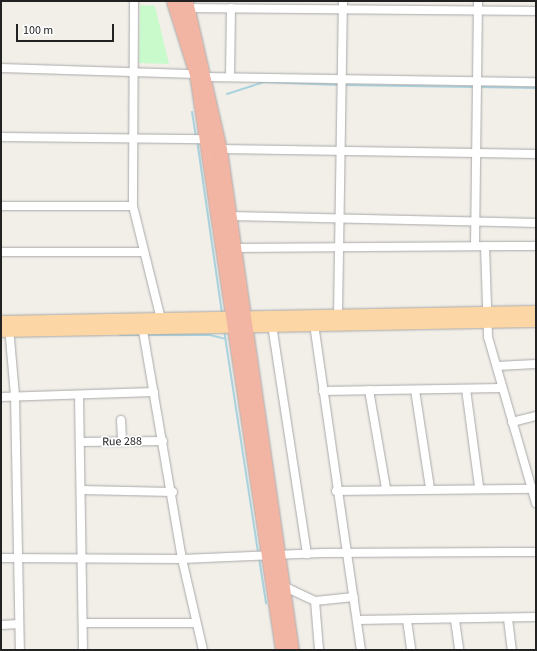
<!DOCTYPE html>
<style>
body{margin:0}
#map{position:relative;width:537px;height:651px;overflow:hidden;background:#f2efe9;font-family:"Source Sans 3",sans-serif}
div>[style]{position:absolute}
.park>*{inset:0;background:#c8facc}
.stream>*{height:2px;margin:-1px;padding:0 1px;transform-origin:1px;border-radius:1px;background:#aad3df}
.roads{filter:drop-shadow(0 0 1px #a9a9a9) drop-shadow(0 0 1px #a9a9a9)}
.minor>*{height:8px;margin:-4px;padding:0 4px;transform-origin:4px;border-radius:4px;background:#fff}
.primary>*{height:12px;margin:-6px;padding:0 6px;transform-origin:6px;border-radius:6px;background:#fcd6a4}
.trunk>*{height:13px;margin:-6.5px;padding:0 6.5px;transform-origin:6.5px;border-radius:6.5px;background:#f2b4a3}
span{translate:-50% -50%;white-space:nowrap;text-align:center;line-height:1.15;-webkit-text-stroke:3.5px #fff;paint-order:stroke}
.street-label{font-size:12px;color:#222}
.frame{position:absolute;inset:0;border:2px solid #222;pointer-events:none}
.scale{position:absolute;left:16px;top:24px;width:98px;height:18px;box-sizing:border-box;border:2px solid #222;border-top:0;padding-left:5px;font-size:12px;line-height:14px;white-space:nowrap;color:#222;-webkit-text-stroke:3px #fff;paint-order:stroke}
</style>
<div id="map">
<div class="park">
<i style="clip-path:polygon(140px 5px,155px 6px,169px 64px,139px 63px)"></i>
</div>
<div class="stream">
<i style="left:344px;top:85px;width:130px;rotate:0.9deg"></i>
<i style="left:478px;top:87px;width:58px;rotate:1deg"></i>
<i style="left:227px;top:94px;width:38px;rotate:-18deg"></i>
<i style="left:263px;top:82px;width:77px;rotate:2.2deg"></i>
<i style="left:192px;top:112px;width:24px;rotate:81deg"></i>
<i style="left:197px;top:140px;width:176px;rotate:81.8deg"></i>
<i style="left:224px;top:330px;width:226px;rotate:81.3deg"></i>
<i style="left:120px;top:335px;width:21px"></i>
<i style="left:145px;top:335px;width:65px"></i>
<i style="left:210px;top:335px;width:16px;rotate:14deg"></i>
<i style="left:259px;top:558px;width:46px;rotate:81.2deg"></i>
</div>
<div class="roads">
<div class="minor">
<i style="left:134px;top:1px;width:205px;rotate:90.3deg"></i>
<i style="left:133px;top:206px;width:121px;rotate:76.1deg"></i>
<i style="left:188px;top:8px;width:348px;rotate:0.5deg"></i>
<i style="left:1px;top:68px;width:195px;rotate:1.8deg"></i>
<i style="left:196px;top:74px;width:9px;rotate:18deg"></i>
<i style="left:205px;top:77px;width:331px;rotate:0.9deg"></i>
<i style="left:230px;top:77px;width:69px;rotate:-89.2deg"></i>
<i style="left:1px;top:137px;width:206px;rotate:0.6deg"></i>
<i style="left:220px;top:149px;width:316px;rotate:0.9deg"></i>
<i style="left:1px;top:206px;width:132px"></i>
<i style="left:230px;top:216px;width:306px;rotate:1.3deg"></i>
<i style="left:475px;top:246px;width:245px;rotate:-89.3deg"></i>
<i style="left:485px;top:246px;width:91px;rotate:88.1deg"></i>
<i style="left:488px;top:337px;width:173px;rotate:73.9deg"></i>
<i style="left:234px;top:248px;width:302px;rotate:-0.4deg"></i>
<i style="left:1px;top:252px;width:143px"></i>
<i style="left:338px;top:315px;width:314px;rotate:-89.1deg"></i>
<i style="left:314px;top:324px;width:329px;rotate:81.8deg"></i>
<i style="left:142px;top:325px;width:237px;rotate:80.3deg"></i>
<i style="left:182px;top:559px;width:93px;rotate:77deg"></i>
<i style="left:272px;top:325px;width:232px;rotate:81.3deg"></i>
<i style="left:9px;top:327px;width:69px;rotate:85deg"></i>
<i style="left:15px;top:396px;width:254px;rotate:88.9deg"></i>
<i style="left:497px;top:366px;width:39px;rotate:-3deg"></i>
<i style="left:466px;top:389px;width:99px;rotate:82.4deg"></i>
<i style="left:369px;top:390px;width:99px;rotate:80.2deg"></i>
<i style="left:415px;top:390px;width:99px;rotate:81.3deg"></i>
<i style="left:323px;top:391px;width:179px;rotate:-1deg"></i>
<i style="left:79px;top:396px;width:254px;rotate:89.1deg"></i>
<i style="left:1px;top:397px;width:153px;rotate:-1.9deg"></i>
<i style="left:121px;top:420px;width:22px;rotate:87deg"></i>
<i style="left:512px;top:422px;width:25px;rotate:-14deg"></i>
<i style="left:80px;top:442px;width:83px;rotate:-0.7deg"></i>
<i style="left:81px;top:490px;width:92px;rotate:1.2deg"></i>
<i style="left:336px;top:491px;width:199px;rotate:-0.6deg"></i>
<i style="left:1px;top:558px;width:181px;rotate:0.3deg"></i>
<i style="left:182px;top:559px;width:140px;rotate:-2.5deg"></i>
<i style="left:322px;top:553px;width:214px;rotate:-0.3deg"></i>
<i style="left:283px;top:586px;width:35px;rotate:25deg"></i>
<i style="left:315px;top:601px;width:49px;rotate:85.3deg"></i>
<i style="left:315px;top:601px;width:39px;rotate:-6deg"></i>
<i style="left:508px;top:619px;width:31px;rotate:83deg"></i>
<i style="left:357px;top:620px;width:179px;rotate:-1deg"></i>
<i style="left:407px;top:620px;width:30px;rotate:82deg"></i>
<i style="left:455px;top:620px;width:30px;rotate:82deg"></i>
<i style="left:83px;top:623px;width:112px"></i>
<i style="left:1px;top:625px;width:18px;rotate:-3deg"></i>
</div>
<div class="primary">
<i style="left:1px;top:322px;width:535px;rotate:-1.07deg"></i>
<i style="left:1px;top:331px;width:535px;rotate:-1.07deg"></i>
</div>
<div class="trunk">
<i style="left:173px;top:1px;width:77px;rotate:72.5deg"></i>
<i style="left:196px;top:74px;width:582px;rotate:81.51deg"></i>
<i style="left:186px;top:1px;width:152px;rotate:77.1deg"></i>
<i style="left:220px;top:149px;width:506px;rotate:81.82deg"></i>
</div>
</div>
<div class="street-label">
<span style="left:122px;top:442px;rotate:-1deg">Rue 288</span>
</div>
<div class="frame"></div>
<div class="scale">100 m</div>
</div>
